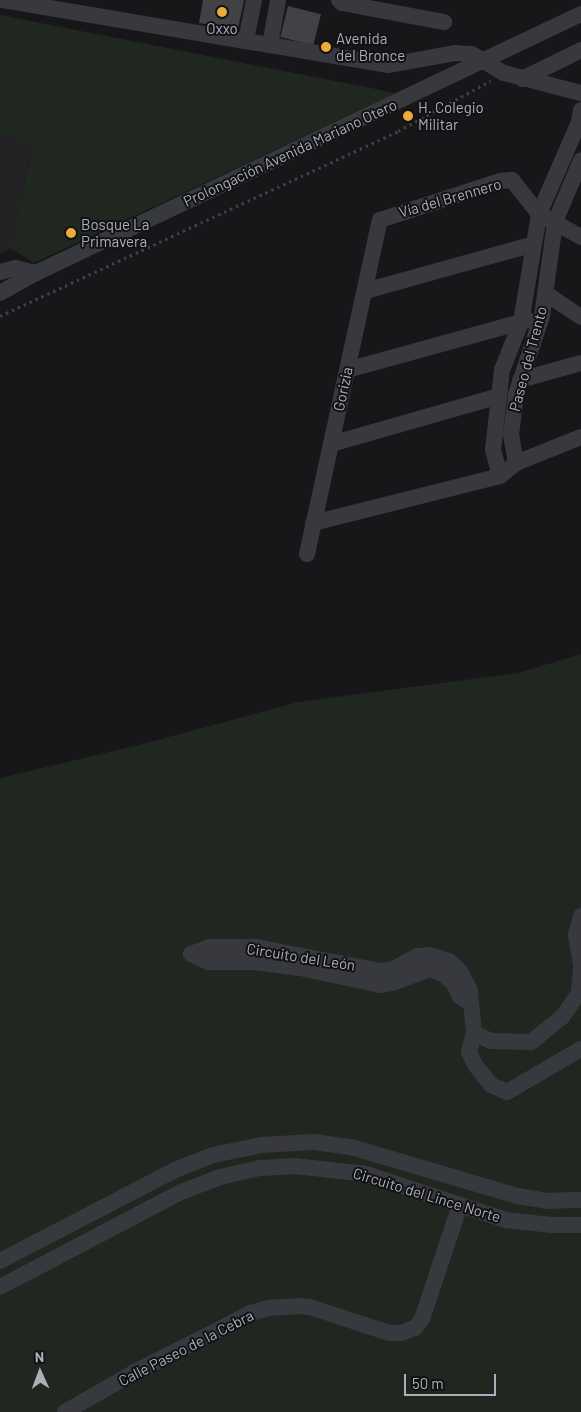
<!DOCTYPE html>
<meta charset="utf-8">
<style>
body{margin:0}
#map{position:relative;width:581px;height:1412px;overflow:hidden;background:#171719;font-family:Barlow,sans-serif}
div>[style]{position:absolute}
.built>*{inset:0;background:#232326}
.green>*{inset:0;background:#1f2720}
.building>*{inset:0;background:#414246;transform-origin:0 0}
.path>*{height:2.5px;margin-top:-1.25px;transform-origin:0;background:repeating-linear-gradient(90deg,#3e4045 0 2.5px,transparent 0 6.5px)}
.minor>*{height:16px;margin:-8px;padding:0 8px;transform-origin:8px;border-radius:8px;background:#38393e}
.dots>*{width:14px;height:14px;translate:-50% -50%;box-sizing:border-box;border:2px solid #121214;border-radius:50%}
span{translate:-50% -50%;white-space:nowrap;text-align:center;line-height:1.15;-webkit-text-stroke:4px #121214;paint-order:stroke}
.poi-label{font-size:15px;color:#aaafb8}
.left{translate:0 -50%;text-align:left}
.street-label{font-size:15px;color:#aaafb8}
.north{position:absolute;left:15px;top:1347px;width:50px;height:50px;-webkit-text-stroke:4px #121214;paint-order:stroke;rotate:358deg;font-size:14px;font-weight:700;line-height:20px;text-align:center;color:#aaafb8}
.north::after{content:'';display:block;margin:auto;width:18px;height:22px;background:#aaafb8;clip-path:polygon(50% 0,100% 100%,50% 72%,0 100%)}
.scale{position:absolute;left:404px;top:1374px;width:92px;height:22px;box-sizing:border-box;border:2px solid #aaafb8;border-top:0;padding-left:6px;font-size:15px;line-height:18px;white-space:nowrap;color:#aaafb8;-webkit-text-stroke:4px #121214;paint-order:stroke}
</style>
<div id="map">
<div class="built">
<i style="clip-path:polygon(0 133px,33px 142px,10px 248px,0 254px)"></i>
</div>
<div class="green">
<i style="clip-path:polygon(0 15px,396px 93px,34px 263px,10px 248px,33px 143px,0 133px)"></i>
<i style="clip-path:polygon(581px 654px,581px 1412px,0 1412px,0 778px,143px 744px,298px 702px,518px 673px)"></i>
</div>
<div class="building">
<i style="clip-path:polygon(203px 0,244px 0,238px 29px,199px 23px)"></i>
<i style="left:288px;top:6px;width:34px;height:32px;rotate:14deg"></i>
</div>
<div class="path">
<i style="left:0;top:316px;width:439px;rotate:-24.9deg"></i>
<i style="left:398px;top:131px;width:105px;rotate:-28.5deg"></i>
</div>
<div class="minor">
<i style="left:3px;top:0;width:391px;rotate:9.6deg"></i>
<i style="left:389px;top:65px;width:68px;rotate:-10.2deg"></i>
<i style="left:456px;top:53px;width:16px;rotate:4deg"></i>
<i style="left:472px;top:54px;width:37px;rotate:31deg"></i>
<i style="left:504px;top:73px;width:80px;rotate:14.6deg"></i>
<i style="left:339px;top:0;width:4px;rotate:45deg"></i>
<i style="left:342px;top:3px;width:104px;rotate:10.6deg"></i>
<i style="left:246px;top:40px;width:41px;rotate:-78.7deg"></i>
<i style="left:270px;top:45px;width:46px;rotate:-79.9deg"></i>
<i style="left:522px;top:79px;width:66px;rotate:-26.2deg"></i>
<i style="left:0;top:272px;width:16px;rotate:-15deg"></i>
<i style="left:15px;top:268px;width:22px;rotate:13deg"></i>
<i style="left:365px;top:291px;width:175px;rotate:-15.5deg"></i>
<i style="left:0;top:293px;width:41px;rotate:-29.1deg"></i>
<i style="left:36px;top:273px;width:603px;rotate:-25.42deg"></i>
<i style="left:545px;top:293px;width:43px;rotate:33.7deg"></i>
<i style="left:347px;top:370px;width:188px;rotate:-15.4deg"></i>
<i style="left:520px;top:380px;width:63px;rotate:-15.6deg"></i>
<i style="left:331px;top:444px;width:175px;rotate:-15.9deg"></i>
<i style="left:516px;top:463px;width:28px;rotate:-100deg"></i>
<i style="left:511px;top:435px;width:41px;rotate:-83deg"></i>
<i style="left:516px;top:394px;width:82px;rotate:-71.6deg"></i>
<i style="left:542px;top:316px;width:95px;rotate:-82.1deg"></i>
<i style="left:555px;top:222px;width:67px;rotate:-67.2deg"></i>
<i style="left:500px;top:476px;width:27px;rotate:-105deg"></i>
<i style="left:493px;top:450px;width:81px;rotate:-83.6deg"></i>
<i style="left:502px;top:370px;width:52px;rotate:-68.4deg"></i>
<i style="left:521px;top:322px;width:109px;rotate:-80.5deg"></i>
<i style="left:539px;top:214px;width:100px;rotate:-66.5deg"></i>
<i style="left:579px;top:122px;width:12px;rotate:-81deg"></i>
<i style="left:313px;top:523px;width:193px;rotate:-14.1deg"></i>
<i style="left:500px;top:476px;width:21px;rotate:-39deg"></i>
<i style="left:516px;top:463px;width:70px;rotate:-21.8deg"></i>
<i style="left:307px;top:554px;width:342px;rotate:-77.7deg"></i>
<i style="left:380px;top:220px;width:126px;rotate:-18deg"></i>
<i style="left:500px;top:181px;width:12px;rotate:-5deg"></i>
<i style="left:512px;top:180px;width:43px;rotate:51.5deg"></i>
<i style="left:539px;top:214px;width:48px;rotate:28.7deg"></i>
<i style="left:581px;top:916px;width:20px;rotate:105deg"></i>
<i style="left:576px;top:935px;width:28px;rotate:80deg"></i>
<i style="left:191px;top:954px;width:19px;rotate:-21deg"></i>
<i style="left:209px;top:947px;width:47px"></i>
<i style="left:256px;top:947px;width:127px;rotate:10.9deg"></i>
<i style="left:381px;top:971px;width:12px;rotate:-9deg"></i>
<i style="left:393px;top:969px;width:27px;rotate:-28deg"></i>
<i style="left:417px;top:956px;width:13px;rotate:-4deg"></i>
<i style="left:430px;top:955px;width:20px;rotate:18deg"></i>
<i style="left:449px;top:961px;width:15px;rotate:42deg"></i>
<i style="left:460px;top:971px;width:22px;rotate:63deg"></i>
<i style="left:470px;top:991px;width:42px;rotate:84.6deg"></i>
<i style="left:191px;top:954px;width:19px;rotate:25deg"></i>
<i style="left:208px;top:962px;width:47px"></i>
<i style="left:255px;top:962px;width:45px;rotate:7.6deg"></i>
<i style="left:300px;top:968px;width:82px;rotate:12deg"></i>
<i style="left:380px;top:985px;width:13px;rotate:-9deg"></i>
<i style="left:393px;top:983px;width:39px;rotate:-21deg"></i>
<i style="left:429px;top:969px;width:15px;rotate:20deg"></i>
<i style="left:443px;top:974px;width:15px;rotate:42deg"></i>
<i style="left:454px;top:984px;width:14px;rotate:65deg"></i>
<i style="left:460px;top:997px;width:12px;rotate:31deg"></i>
<i style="left:581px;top:968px;width:25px;rotate:95deg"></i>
<i style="left:579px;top:993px;width:29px;rotate:125deg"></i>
<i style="left:562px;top:1017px;width:40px;rotate:141deg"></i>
<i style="left:531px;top:1042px;width:40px;rotate:-178.6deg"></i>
<i style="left:491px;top:1041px;width:19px;rotate:-155deg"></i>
<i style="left:474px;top:1033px;width:20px;rotate:105deg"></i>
<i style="left:469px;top:1052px;width:14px;rotate:65deg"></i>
<i style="left:475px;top:1065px;width:26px;rotate:51deg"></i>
<i style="left:491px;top:1085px;width:17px;rotate:24deg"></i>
<i style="left:507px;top:1092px;width:86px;rotate:-30.2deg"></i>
<i style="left:0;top:1261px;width:197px;rotate:-27.5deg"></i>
<i style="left:175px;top:1170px;width:41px;rotate:-21.5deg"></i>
<i style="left:213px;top:1155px;width:50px;rotate:-11.5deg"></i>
<i style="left:262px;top:1145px;width:52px;rotate:-3.3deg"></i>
<i style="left:314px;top:1142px;width:37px;rotate:8deg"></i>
<i style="left:351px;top:1147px;width:173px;rotate:16.4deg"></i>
<i style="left:517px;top:1196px;width:31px;rotate:9deg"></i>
<i style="left:548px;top:1201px;width:33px;rotate:-2deg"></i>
<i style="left:0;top:1287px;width:204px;rotate:-27.7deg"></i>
<i style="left:181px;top:1192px;width:42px;rotate:-21deg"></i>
<i style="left:220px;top:1177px;width:41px;rotate:-12.7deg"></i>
<i style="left:260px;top:1168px;width:35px;rotate:-3deg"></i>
<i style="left:295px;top:1166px;width:71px;rotate:6.4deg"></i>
<i style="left:366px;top:1174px;width:147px;rotate:18.2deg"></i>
<i style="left:506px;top:1220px;width:46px;rotate:6.2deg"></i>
<i style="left:552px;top:1225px;width:29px"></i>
<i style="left:65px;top:1412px;width:78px;rotate:-29.8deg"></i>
<i style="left:133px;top:1373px;width:132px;rotate:-27deg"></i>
<i style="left:251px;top:1313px;width:19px;rotate:-16deg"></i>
<i style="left:269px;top:1308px;width:30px;rotate:-4deg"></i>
<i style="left:299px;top:1306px;width:11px;rotate:5deg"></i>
<i style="left:310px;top:1307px;width:83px;rotate:18.2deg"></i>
<i style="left:389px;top:1333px;width:12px"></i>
<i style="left:401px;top:1333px;width:15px;rotate:-20deg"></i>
<i style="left:415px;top:1328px;width:11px;rotate:-52deg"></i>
<i style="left:422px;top:1319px;width:120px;rotate:-71.6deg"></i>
</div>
<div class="dots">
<i style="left:222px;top:12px;background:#edab3b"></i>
<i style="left:326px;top:47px;background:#edab3b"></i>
<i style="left:408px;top:116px;background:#edab3b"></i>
<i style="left:71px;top:233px;background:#edab3b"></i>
</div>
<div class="poi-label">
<span style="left:222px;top:29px">Oxxo</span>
<span class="left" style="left:336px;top:47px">Avenida<br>del Bronce</span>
<span class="left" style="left:418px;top:116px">H. Colegio<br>Militar</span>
<span class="left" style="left:81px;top:233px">Bosque La<br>Primavera</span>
</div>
<div class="street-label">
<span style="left:290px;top:153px;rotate:-25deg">Prolongación Avenida Mariano Otero</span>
<span style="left:450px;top:198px;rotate:-16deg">Vía del Brennero</span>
<span style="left:528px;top:359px;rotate:-75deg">Paseo del Trento</span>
<span style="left:343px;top:389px;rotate:-78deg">Gorizia</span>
<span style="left:301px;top:957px;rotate:9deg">Circuito del León</span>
<span style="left:427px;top:1195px;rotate:17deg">Circuito del Lince Norte</span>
<span style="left:186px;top:1348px;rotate:-27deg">Calle Paseo de la Cebra</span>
</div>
<div class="north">N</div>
<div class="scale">50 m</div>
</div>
